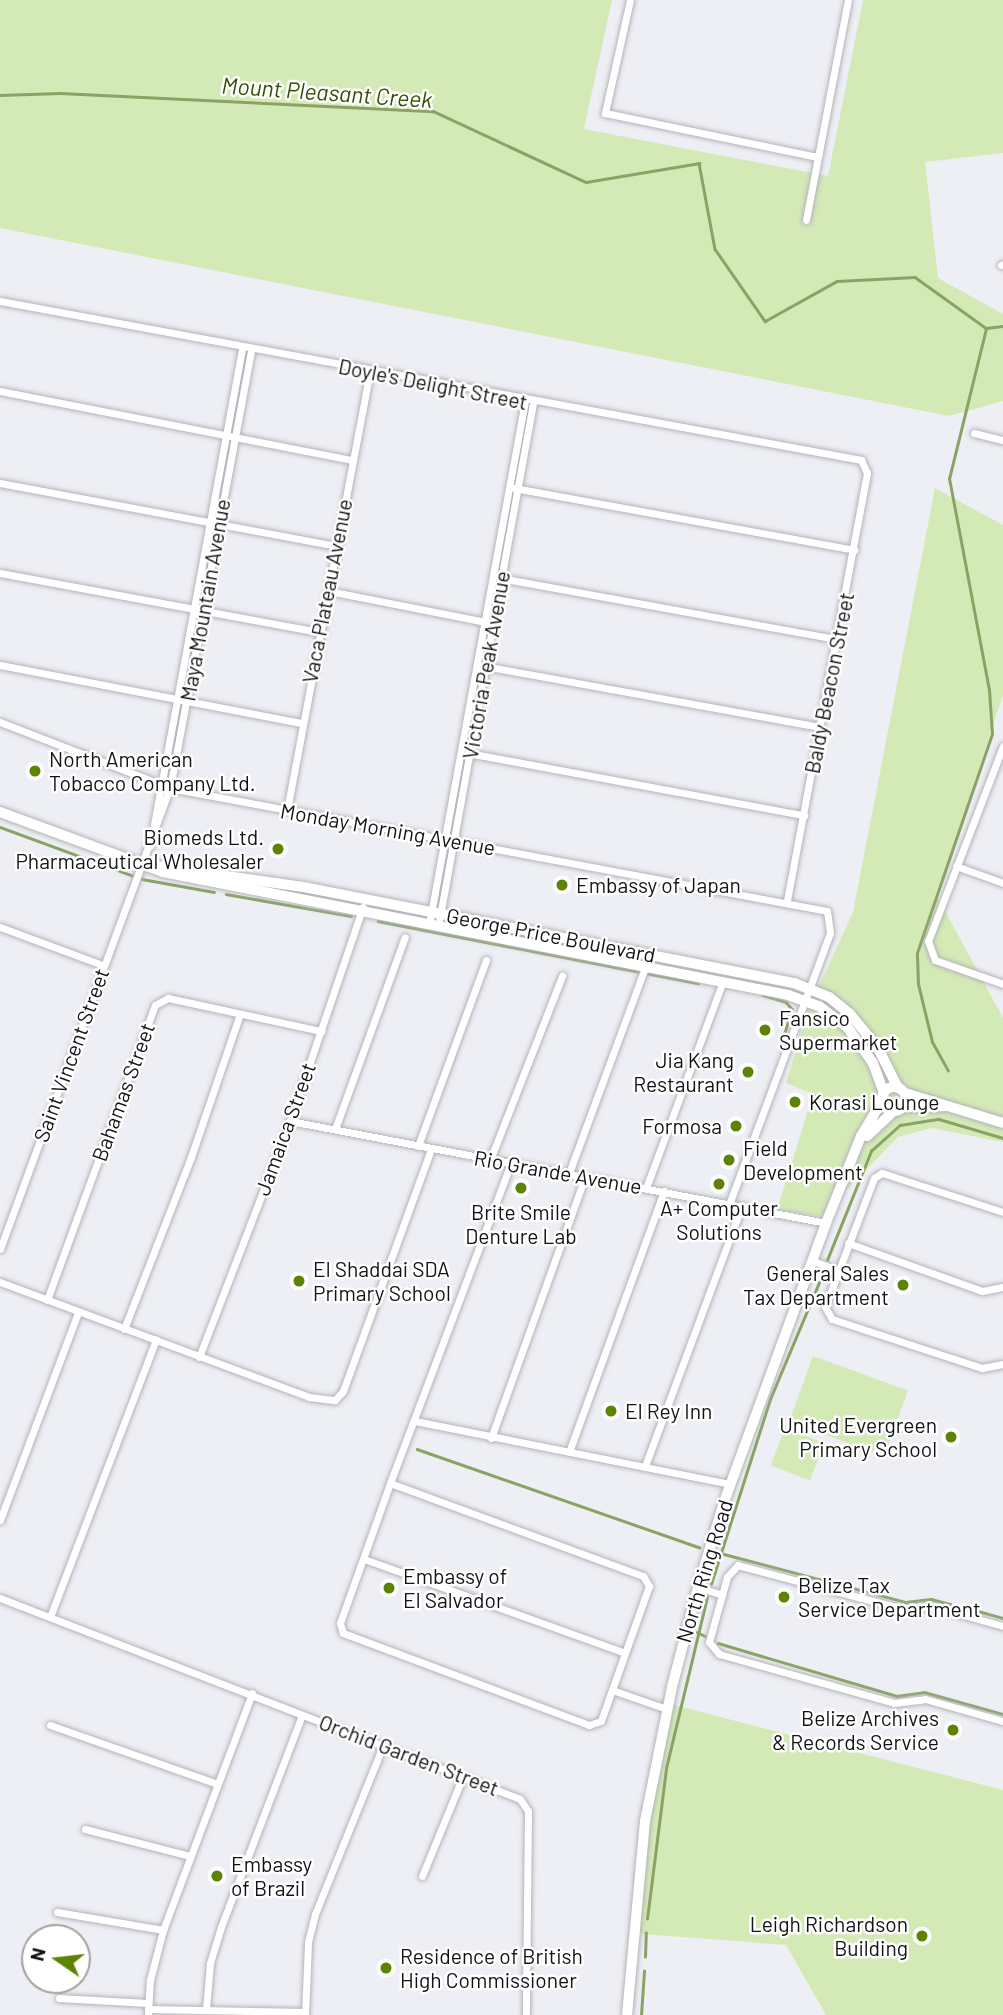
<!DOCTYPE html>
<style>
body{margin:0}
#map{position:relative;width:1003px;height:2015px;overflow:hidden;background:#eeeff4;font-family:Barlow,sans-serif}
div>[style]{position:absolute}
.green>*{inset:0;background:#d4eab6;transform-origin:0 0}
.stream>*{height:2.5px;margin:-1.25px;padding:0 1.25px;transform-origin:1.25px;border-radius:1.25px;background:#8aa365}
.roads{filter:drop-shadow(0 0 2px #b3b4b9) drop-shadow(0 0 2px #b3b4b9)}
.street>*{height:7px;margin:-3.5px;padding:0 3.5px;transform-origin:3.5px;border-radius:3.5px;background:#fff}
.secondary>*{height:10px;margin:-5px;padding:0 5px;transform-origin:5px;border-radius:5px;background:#fff}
.secondary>.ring{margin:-5px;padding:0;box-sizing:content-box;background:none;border:10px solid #fff;border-radius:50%}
.dots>*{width:19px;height:19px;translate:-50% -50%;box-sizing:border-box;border:4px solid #fff;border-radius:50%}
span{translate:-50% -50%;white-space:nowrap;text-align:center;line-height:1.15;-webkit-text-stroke:5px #fff;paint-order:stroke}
.street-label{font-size:21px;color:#131315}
.poi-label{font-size:21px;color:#131315}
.left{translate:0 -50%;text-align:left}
.right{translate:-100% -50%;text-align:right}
.water-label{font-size:23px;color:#374d05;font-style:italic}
.north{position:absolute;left:21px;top:1924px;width:70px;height:70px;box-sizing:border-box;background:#fff;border:2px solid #a1a1a1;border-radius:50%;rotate:284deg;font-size:19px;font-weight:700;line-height:28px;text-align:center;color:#131315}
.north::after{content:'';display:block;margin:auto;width:24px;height:32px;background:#5e8302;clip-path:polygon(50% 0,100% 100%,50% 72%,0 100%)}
</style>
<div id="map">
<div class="green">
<i style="clip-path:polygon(0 0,612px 0,584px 129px,828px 176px,863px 0,1003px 0,1003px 153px,925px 162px,938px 278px,1003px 314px,1003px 401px,949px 416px,0 228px)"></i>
<i style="clip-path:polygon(935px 488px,1003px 525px,1003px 695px,937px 896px,1003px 1018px,1003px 1142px,931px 1128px,898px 1137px,821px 1216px,777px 1210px,813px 1094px,786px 1083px,809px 1008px,853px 912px)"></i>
<i style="left:813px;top:1356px;width:101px;height:70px;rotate:20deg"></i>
<i style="left:785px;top:1428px;width:42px;height:40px;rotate:21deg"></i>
<i style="clip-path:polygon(674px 1705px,1003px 1790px,1003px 2015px,826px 2015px,786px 1945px,642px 1934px,633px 1925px,667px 1709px)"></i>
</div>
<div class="stream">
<i style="left:0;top:95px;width:60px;rotate:-1.9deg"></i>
<i style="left:60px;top:93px;width:373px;rotate:2.8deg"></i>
<i style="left:433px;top:111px;width:169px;rotate:24.9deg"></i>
<i style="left:586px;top:182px;width:115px;rotate:-9.5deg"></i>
<i style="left:699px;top:163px;width:87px;rotate:79.5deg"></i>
<i style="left:715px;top:249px;width:88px;rotate:55.2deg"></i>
<i style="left:765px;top:321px;width:82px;rotate:-29.1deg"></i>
<i style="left:837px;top:281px;width:78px;rotate:-2.9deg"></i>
<i style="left:915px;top:277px;width:87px;rotate:35.7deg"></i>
<i style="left:986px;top:328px;width:17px;rotate:-7deg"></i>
<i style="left:0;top:827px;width:143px;rotate:20.1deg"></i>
<i style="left:142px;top:879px;width:73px;rotate:10.2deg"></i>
<i style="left:226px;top:894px;width:127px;rotate:10deg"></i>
<i style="left:378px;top:921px;width:326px;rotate:11deg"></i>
<i style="left:763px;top:995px;width:24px;rotate:17deg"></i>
<i style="left:786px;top:1002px;width:9px;rotate:49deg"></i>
<i style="left:792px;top:1009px;width:36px;rotate:106deg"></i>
<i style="left:948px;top:1071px;width:33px;rotate:-119deg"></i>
<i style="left:932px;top:1042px;width:60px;rotate:-103.6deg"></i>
<i style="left:918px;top:984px;width:31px;rotate:-92deg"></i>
<i style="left:917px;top:953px;width:231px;rotate:-71.1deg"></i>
<i style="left:992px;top:734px;width:44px;rotate:-93.9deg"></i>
<i style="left:989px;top:690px;width:215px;rotate:-100.7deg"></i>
<i style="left:949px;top:479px;width:155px;rotate:-76.2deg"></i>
<i style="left:827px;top:1260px;width:118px;rotate:-68deg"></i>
<i style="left:871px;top:1151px;width:39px;rotate:-42deg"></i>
<i style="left:900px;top:1125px;width:39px;rotate:-9deg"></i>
<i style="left:939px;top:1119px;width:67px;rotate:16.5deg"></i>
<i style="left:417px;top:1449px;width:299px;rotate:19.2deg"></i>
<i style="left:720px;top:1553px;width:192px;rotate:14.8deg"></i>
<i style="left:906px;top:1602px;width:25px;rotate:-7deg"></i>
<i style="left:931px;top:1599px;width:20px;rotate:15deg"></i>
<i style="left:711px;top:1584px;width:194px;rotate:-72.3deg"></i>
<i style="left:770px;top:1399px;width:137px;rotate:-67.2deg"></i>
<i style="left:964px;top:1607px;width:41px;rotate:15.8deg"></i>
<i style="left:697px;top:1632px;width:9px;rotate:27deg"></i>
<i style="left:718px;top:1643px;width:187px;rotate:16.5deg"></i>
<i style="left:897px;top:1696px;width:27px;rotate:-8deg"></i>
<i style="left:924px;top:1692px;width:82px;rotate:15.6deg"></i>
<i style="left:647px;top:1919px;width:152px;rotate:-82.8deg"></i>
<i style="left:666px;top:1768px;width:176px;rotate:-76.5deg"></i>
<i style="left:645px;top:1957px;width:24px;rotate:-88deg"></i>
<i style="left:641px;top:2015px;width:44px;rotate:-86.1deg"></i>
</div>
<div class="roads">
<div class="street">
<i style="left:630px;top:0;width:116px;rotate:102.5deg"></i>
<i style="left:605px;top:113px;width:217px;rotate:11.7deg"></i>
<i style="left:806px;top:220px;width:224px;rotate:-79.2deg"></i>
<i style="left:1001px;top:265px;width:2px;rotate:-27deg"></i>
<i style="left:0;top:301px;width:876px;rotate:10.46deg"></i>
<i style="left:861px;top:460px;width:14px;rotate:65deg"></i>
<i style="left:867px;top:473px;width:435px;rotate:100.6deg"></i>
<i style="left:0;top:391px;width:359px;rotate:11.1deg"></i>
<i style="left:974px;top:433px;width:30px;rotate:14deg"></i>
<i style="left:0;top:483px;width:343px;rotate:10.6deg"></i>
<i style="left:514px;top:488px;width:346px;rotate:10.3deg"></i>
<i style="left:0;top:573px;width:324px;rotate:10.5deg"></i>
<i style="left:500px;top:578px;width:342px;rotate:10.3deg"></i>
<i style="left:329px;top:591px;width:164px;rotate:11.2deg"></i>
<i style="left:0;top:665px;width:308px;rotate:10.9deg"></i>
<i style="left:484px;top:666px;width:342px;rotate:10.3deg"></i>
<i style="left:0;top:722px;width:182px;rotate:21.2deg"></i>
<i style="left:170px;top:788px;width:668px;rotate:10.6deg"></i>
<i style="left:827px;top:911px;width:22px;rotate:82deg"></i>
<i style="left:830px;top:933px;width:287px;rotate:110.4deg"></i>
<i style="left:1003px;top:746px;width:209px;rotate:111deg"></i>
<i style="left:928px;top:941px;width:20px;rotate:70deg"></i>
<i style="left:935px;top:960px;width:72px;rotate:19.4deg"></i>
<i style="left:468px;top:753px;width:342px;rotate:10.5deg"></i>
<i style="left:287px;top:810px;width:447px;rotate:-79.3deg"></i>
<i style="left:150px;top:846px;width:505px;rotate:-79.51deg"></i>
<i style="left:956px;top:866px;width:50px;rotate:19.9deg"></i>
<i style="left:429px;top:925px;width:533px;rotate:-79.62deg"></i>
<i style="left:0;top:927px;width:110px;rotate:20.3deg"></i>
<i style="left:438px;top:927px;width:533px;rotate:-79.72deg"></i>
<i style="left:290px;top:1121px;width:546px;rotate:10.77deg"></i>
<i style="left:335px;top:1129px;width:204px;rotate:-70deg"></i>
<i style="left:418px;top:1146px;width:198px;rotate:-69.9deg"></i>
<i style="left:490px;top:1160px;width:198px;rotate:-68.6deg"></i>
<i style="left:569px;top:1173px;width:219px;rotate:-69.7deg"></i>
<i style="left:646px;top:1188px;width:221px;rotate:-69.6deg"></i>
<i style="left:1003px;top:1212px;width:127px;rotate:-162.1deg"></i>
<i style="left:882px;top:1173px;width:9px;rotate:148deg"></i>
<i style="left:874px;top:1178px;width:138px;rotate:110.8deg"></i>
<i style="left:825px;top:1307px;width:14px;rotate:60deg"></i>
<i style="left:832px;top:1319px;width:158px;rotate:18.1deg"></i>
<i style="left:982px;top:1368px;width:21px;rotate:-11deg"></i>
<i style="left:848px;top:1243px;width:142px;rotate:19.7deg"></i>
<i style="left:982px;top:1291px;width:21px;rotate:-11deg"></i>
<i style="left:0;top:1249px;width:491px;rotate:-69.8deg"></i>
<i style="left:170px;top:788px;width:445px;rotate:-79.5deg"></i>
<i style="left:813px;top:1261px;width:27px;rotate:20deg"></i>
<i style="left:0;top:1282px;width:330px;rotate:20.4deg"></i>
<i style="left:309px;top:1397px;width:26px;rotate:7deg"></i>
<i style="left:335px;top:1400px;width:12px;rotate:-48deg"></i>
<i style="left:343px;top:1391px;width:258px;rotate:-70deg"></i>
<i style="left:47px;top:1300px;width:314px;rotate:-69.9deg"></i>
<i style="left:155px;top:1005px;width:15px;rotate:-28deg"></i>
<i style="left:168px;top:998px;width:157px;rotate:12.2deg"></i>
<i style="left:124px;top:1329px;width:185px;rotate:-68.7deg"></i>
<i style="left:191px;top:1157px;width:151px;rotate:-71.1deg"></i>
<i style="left:199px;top:1357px;width:253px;rotate:-68.9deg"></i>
<i style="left:290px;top:1121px;width:226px;rotate:-71.2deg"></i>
<i style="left:415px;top:1421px;width:322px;rotate:11.3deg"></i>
<i style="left:491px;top:1438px;width:277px;rotate:-70.2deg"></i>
<i style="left:569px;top:1452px;width:278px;rotate:-70deg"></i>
<i style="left:645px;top:1466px;width:278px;rotate:-69.6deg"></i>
<i style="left:390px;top:1483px;width:270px;rotate:20.2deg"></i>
<i style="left:643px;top:1576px;width:12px;rotate:59deg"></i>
<i style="left:649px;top:1586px;width:143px;rotate:109.6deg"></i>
<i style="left:601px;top:1721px;width:13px;rotate:162deg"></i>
<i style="left:589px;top:1725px;width:263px;rotate:-159.5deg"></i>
<i style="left:343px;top:1633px;width:10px;rotate:-107deg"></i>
<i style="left:340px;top:1623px;width:149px;rotate:-70.3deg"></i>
<i style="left:390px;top:1483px;width:340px;rotate:-69.3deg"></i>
<i style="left:0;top:1520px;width:222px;rotate:-69.4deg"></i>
<i style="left:364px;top:1559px;width:277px;rotate:19.8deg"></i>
<i style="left:698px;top:1587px;width:25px;rotate:18deg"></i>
<i style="left:0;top:1598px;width:557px;rotate:21.13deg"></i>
<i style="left:520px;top:1799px;width:14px;rotate:56deg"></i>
<i style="left:528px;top:1811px;width:204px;rotate:90.6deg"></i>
<i style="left:50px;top:1617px;width:297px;rotate:-69.1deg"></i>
<i style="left:1003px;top:1626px;width:75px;rotate:-164.5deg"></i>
<i style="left:931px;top:1606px;width:28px;rotate:174deg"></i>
<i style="left:903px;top:1609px;width:171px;rotate:-165.1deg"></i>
<i style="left:738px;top:1565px;width:16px;rotate:133deg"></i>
<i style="left:727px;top:1577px;width:67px;rotate:105.5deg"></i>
<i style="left:709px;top:1642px;width:16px;rotate:50deg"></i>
<i style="left:719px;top:1654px;width:182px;rotate:15.6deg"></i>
<i style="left:894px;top:1703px;width:31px;rotate:-7deg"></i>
<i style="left:925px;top:1699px;width:81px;rotate:15.8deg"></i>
<i style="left:612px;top:1690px;width:58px;rotate:19.1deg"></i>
<i style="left:50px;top:1725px;width:178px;rotate:19.4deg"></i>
<i style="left:85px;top:1829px;width:108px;rotate:14.4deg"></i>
<i style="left:422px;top:1876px;width:108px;rotate:-67.7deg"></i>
<i style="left:57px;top:1912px;width:108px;rotate:9.6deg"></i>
<i style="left:59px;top:1998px;width:89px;rotate:3.2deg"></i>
<i style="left:148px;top:2009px;width:157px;rotate:1.1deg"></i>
<i style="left:206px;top:2009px;width:46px;rotate:-85deg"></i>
<i style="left:210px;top:1963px;width:38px;rotate:-73deg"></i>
<i style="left:221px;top:1927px;width:227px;rotate:-69.1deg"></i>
<i style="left:148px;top:2015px;width:35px;rotate:-87deg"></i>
<i style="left:150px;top:1980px;width:52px;rotate:-75.4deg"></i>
<i style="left:163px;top:1930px;width:253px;rotate:-69.4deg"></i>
<i style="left:305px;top:2015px;width:73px;rotate:-87.6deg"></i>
<i style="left:308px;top:1942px;width:29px;rotate:-76deg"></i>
<i style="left:315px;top:1914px;width:181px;rotate:-68deg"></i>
</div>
<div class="secondary">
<i style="left:0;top:812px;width:174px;rotate:20.2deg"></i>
<i style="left:163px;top:872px;width:637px;rotate:11.13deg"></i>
<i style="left:788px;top:995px;width:33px;rotate:20deg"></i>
<i style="left:819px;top:1006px;width:36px;rotate:37deg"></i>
<i style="left:848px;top:1028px;width:43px;rotate:54.5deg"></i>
<i style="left:873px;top:1063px;width:32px;rotate:70deg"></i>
<i style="left:156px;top:866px;width:149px;rotate:8.1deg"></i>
<i style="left:304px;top:887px;width:499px;rotate:11.1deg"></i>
<i style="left:794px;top:983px;width:38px;rotate:22deg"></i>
<i style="left:829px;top:997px;width:27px;rotate:39deg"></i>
<i style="left:850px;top:1014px;width:44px;rotate:50.5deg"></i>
<i style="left:878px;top:1048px;width:45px;rotate:63.4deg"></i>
<i class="ring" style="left:882px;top:1087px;width:14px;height:14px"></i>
<i style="left:905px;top:1093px;width:102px;rotate:17deg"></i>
<i style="left:904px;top:1107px;width:42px;rotate:-1.4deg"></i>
<i style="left:867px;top:1136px;width:35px;rotate:-43deg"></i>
<i style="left:627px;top:2015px;width:195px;rotate:-84.7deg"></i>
<i style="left:645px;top:1821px;width:137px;rotate:-78.6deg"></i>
<i style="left:672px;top:1687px;width:103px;rotate:-75.4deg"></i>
<i style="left:698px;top:1587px;width:89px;rotate:-73deg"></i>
<i style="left:724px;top:1502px;width:297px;rotate:-69.9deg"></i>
<i style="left:826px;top:1223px;width:94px;rotate:-68.1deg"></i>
<i style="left:861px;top:1136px;width:41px;rotate:-59deg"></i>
</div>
</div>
<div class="dots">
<i style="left:35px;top:771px;background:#5e8302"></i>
<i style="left:278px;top:849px;background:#5e8302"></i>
<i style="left:562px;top:885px;background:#5e8302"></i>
<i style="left:765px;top:1030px;background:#5e8302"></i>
<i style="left:748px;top:1072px;background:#5e8302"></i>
<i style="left:795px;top:1102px;background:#5e8302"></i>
<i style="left:736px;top:1126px;background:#5e8302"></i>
<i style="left:729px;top:1160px;background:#5e8302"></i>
<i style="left:719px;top:1184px;background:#5e8302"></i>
<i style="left:521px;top:1188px;background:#5e8302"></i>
<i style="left:299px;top:1281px;background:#5e8302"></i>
<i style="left:903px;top:1285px;background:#5e8302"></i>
<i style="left:611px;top:1411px;background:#5e8302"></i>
<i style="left:951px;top:1437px;background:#5e8302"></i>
<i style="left:389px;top:1588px;background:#5e8302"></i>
<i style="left:784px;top:1597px;background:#5e8302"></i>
<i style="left:953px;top:1730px;background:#5e8302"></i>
<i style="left:217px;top:1876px;background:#5e8302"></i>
<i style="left:922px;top:1936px;background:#5e8302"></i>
<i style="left:386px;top:1968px;background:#5e8302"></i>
</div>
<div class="street-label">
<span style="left:433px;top:384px;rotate:11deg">Doyle's Delight Street</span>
<span style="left:327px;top:591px;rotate:-79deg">Vaca Plateau Avenue</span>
<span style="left:205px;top:600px;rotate:-80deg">Maya Mountain Avenue</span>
<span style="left:486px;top:665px;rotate:-80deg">Victoria Peak Avenue</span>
<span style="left:829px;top:683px;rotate:-79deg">Baldy Beacon Street</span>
<span style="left:388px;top:829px;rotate:10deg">Monday Morning Avenue</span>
<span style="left:551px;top:935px;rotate:11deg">George Price Boulevard</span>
<span style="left:71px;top:1055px;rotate:-70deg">Saint Vincent Street</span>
<span style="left:123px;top:1092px;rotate:-70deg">Bahamas Street</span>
<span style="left:285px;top:1129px;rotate:-70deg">Jamaica Street</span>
<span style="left:558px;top:1172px;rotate:10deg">Rio Grande Avenue</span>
<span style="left:704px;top:1571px;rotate:-73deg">North Ring Road</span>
<span style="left:409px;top:1755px;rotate:21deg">Orchid Garden Street</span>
</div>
<div class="poi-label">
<span class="left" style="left:49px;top:771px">North American<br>Tobacco Company Ltd.</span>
<span class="right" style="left:264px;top:849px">Biomeds Ltd.<br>Pharmaceutical Wholesaler</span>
<span class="left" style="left:576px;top:885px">Embassy of Japan</span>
<span class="left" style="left:779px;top:1030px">Fansico<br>Supermarket</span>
<span class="right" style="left:734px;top:1072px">Jia Kang<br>Restaurant</span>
<span class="left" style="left:809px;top:1102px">Korasi Lounge</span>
<span class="right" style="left:722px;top:1126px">Formosa</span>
<span class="left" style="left:743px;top:1160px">Field<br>Development</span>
<span style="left:719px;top:1220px">A+ Computer<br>Solutions</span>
<span style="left:521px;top:1224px">Brite Smile<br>Denture Lab</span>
<span class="left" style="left:313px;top:1281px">El Shaddai SDA<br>Primary School</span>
<span class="right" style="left:889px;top:1285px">General Sales<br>Tax Department</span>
<span class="left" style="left:625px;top:1411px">El Rey Inn</span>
<span class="right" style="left:937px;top:1437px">United Evergreen<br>Primary School</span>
<span class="left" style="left:403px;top:1588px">Embassy of<br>El Salvador</span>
<span class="left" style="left:798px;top:1597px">Belize Tax<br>Service Department</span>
<span class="right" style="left:939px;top:1730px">Belize Archives<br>&amp; Records Service</span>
<span class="left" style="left:231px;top:1876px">Embassy<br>of Brazil</span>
<span class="right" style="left:908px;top:1936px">Leigh Richardson<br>Building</span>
<span class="left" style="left:400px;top:1968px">Residence of British<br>High Commissioner</span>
</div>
<div class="water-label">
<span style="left:327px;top:92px;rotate:4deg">Mount Pleasant Creek</span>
</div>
<div class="north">N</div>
</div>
